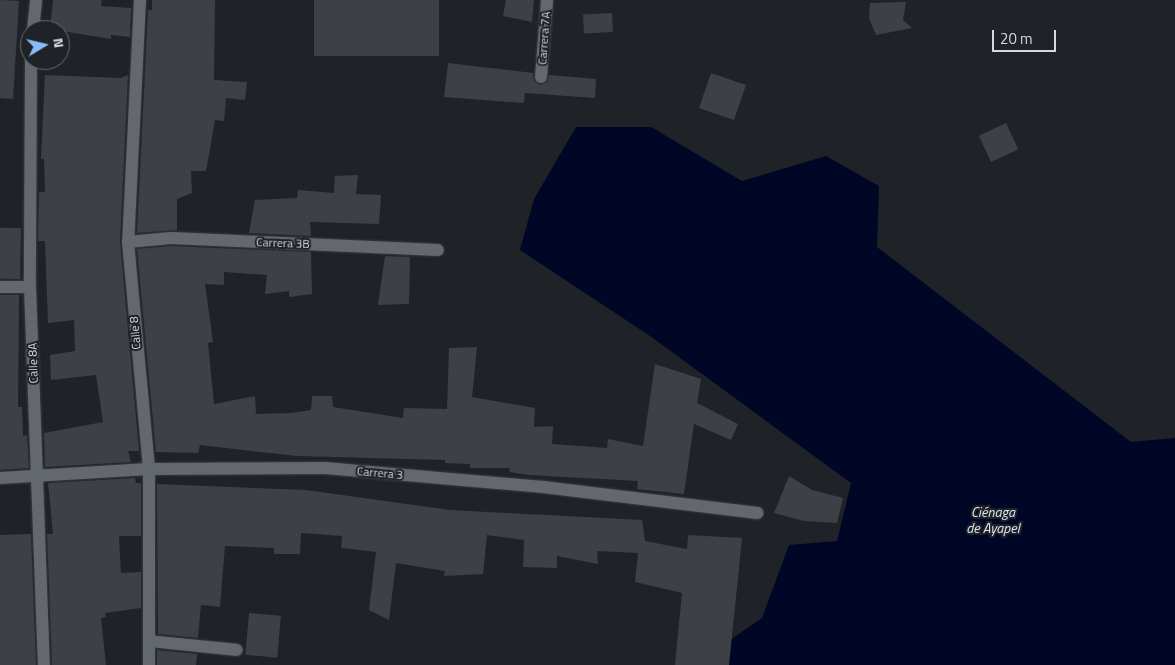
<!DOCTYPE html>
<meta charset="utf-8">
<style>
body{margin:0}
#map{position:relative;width:1175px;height:665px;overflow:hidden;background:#1f2227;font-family:"Titillium Web",sans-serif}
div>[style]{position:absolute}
.water>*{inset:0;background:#000626}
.building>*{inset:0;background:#3d4146;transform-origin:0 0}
.roads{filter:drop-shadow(0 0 1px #3a3d41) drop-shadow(0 0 1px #3a3d41)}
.minor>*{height:12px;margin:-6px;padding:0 6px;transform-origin:6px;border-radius:6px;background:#63686e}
span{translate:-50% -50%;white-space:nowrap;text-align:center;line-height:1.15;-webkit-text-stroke:4px #1f2227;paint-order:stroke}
.street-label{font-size:12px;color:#d6d9dc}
.water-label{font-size:14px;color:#dbe5f2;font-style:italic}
.north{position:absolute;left:20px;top:20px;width:50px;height:50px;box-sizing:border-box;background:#1f2227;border:1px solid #686b6f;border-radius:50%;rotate:81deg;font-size:14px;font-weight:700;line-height:20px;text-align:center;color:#d6d9dc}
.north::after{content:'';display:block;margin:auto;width:18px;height:22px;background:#88bafc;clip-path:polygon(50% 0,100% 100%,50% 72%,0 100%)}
.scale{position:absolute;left:992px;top:30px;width:64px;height:22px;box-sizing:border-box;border:2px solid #d6d9dc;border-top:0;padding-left:6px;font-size:15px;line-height:18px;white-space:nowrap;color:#d6d9dc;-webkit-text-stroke:4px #1f2227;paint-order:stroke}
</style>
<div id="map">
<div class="water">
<i style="clip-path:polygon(576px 127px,651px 127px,742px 181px,826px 156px,879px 186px,877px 247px,1131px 442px,1175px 438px,1175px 665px,688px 665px,698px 662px,762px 618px,789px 545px,837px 541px,851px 483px,650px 336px,520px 250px,534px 199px)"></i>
</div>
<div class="building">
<i style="clip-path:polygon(0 0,19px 1px,13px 99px,0 98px)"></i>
<i style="clip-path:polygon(53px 0,102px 0,101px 6px,131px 8px,130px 37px,111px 35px,111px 39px,50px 29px)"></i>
<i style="clip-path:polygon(152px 0,215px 0,214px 80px,247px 82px,245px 100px,226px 98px,224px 121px,215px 120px,206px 171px,191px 171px,192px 193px,177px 199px,177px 230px,137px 233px,148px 10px,152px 10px)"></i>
<i style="left:314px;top:0;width:125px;height:56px"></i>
<i style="clip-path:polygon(506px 0,534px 0,532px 22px,503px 16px)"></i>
<i style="clip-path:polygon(906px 2px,903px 20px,912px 28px,876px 35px,869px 18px,870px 3px)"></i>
<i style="left:612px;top:13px;width:19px;height:29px;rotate:87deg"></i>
<i style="clip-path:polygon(448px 63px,533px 73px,534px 81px,540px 85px,547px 82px,549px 75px,596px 79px,595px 98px,525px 93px,524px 103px,444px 97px)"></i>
<i style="left:711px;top:73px;width:37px;height:37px;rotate:19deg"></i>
<i style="clip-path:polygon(45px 75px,121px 78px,128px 75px,120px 242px,139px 451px,128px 451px,131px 462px,45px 467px,44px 433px,103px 422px,96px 375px,51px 380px,50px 355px,75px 351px,74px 320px,48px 323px,45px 241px,38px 241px,39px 192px,45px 192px,44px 159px,41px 159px)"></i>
<i style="left:1006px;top:123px;width:29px;height:30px;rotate:65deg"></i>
<i style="clip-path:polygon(358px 175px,356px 194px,381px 195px,379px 224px,310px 222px,311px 236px,249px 233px,255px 200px,297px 198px,298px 190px,334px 193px,335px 176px)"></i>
<i style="left:21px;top:228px;width:51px;height:21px;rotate:91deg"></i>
<i style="clip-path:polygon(171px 246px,311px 252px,312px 294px,289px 297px,289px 291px,265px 294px,267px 275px,224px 272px,224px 285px,205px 284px,213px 342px,208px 343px,214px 404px,255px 396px,256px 414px,291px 413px,311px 410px,312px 396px,332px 396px,333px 407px,403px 418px,404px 408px,447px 409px,449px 348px,477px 347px,472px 397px,535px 408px,534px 427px,553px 426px,552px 444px,607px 448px,608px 439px,643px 446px,655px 364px,701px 379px,697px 403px,738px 424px,731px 440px,694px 424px,684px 494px,637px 489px,638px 481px,529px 475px,509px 472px,510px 468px,470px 468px,470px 464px,445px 463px,445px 460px,296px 456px,200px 445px,198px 453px,156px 452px,137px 249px)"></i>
<i style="clip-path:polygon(385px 256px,410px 257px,409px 304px,378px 305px)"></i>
<i style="clip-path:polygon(0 295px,19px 295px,18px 407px,22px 407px,23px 436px,27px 435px,29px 468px,0 470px)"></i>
<i style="clip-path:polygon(789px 476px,812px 490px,843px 498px,837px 523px,804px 521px,774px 513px)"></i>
<i style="clip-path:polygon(135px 478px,136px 483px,141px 483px,141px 536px,119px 536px,121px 573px,141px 572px,141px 608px,105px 613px,106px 617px,101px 618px,106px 665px,52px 665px,47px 534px,53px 534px,48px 483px)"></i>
<i style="clip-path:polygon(157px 484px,306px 490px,450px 510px,642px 520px,645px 541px,687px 549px,688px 535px,742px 538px,729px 665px,675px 665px,682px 593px,635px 582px,638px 553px,597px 551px,598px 564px,557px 556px,557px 568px,523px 567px,524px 540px,487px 535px,483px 574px,444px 576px,445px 571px,396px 563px,389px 620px,369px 610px,376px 552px,341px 548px,342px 536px,301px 533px,300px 554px,274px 554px,274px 548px,225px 546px,220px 607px,201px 605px,198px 638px,158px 634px)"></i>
<i style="clip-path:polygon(31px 534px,36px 665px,0 665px,0 535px)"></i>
<i style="left:249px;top:613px;width:32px;height:42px;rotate:5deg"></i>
<i style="clip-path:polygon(157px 650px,197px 654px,196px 665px,157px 665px)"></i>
</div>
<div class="roads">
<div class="minor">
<i style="left:140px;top:0;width:242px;rotate:92.8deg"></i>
<i style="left:128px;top:242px;width:228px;rotate:84.7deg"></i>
<i style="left:149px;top:469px;width:196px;rotate:90deg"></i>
<i style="left:33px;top:30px;width:30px;rotate:-84deg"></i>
<i style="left:31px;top:60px;width:227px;rotate:90.3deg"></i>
<i style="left:30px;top:287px;width:378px;rotate:87.9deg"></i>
<i style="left:541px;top:77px;width:77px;rotate:-85.5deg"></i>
<i style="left:128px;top:242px;width:43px;rotate:-5.3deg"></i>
<i style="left:171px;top:238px;width:267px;rotate:2.6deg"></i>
<i style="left:0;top:287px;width:30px"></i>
<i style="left:0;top:478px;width:149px;rotate:-3.5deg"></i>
<i style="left:149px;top:469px;width:176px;rotate:-0.3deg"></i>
<i style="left:325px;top:468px;width:219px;rotate:5deg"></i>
<i style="left:543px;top:487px;width:216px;rotate:6.9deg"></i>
<i style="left:149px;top:641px;width:88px;rotate:5.8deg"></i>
</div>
</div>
<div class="street-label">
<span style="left:544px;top:38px;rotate:-86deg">Carrera 7A</span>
<span style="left:283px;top:243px;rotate:2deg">Carrera 3B</span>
<span style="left:135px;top:333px;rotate:-95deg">Calle 8</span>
<span style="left:33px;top:363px;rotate:-92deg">Calle 8A</span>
<span style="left:380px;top:473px;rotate:5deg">Carrera 3</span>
</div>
<div class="water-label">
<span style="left:993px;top:520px">Ciénaga<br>de Ayapel</span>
</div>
<div class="north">N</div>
<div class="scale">20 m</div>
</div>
